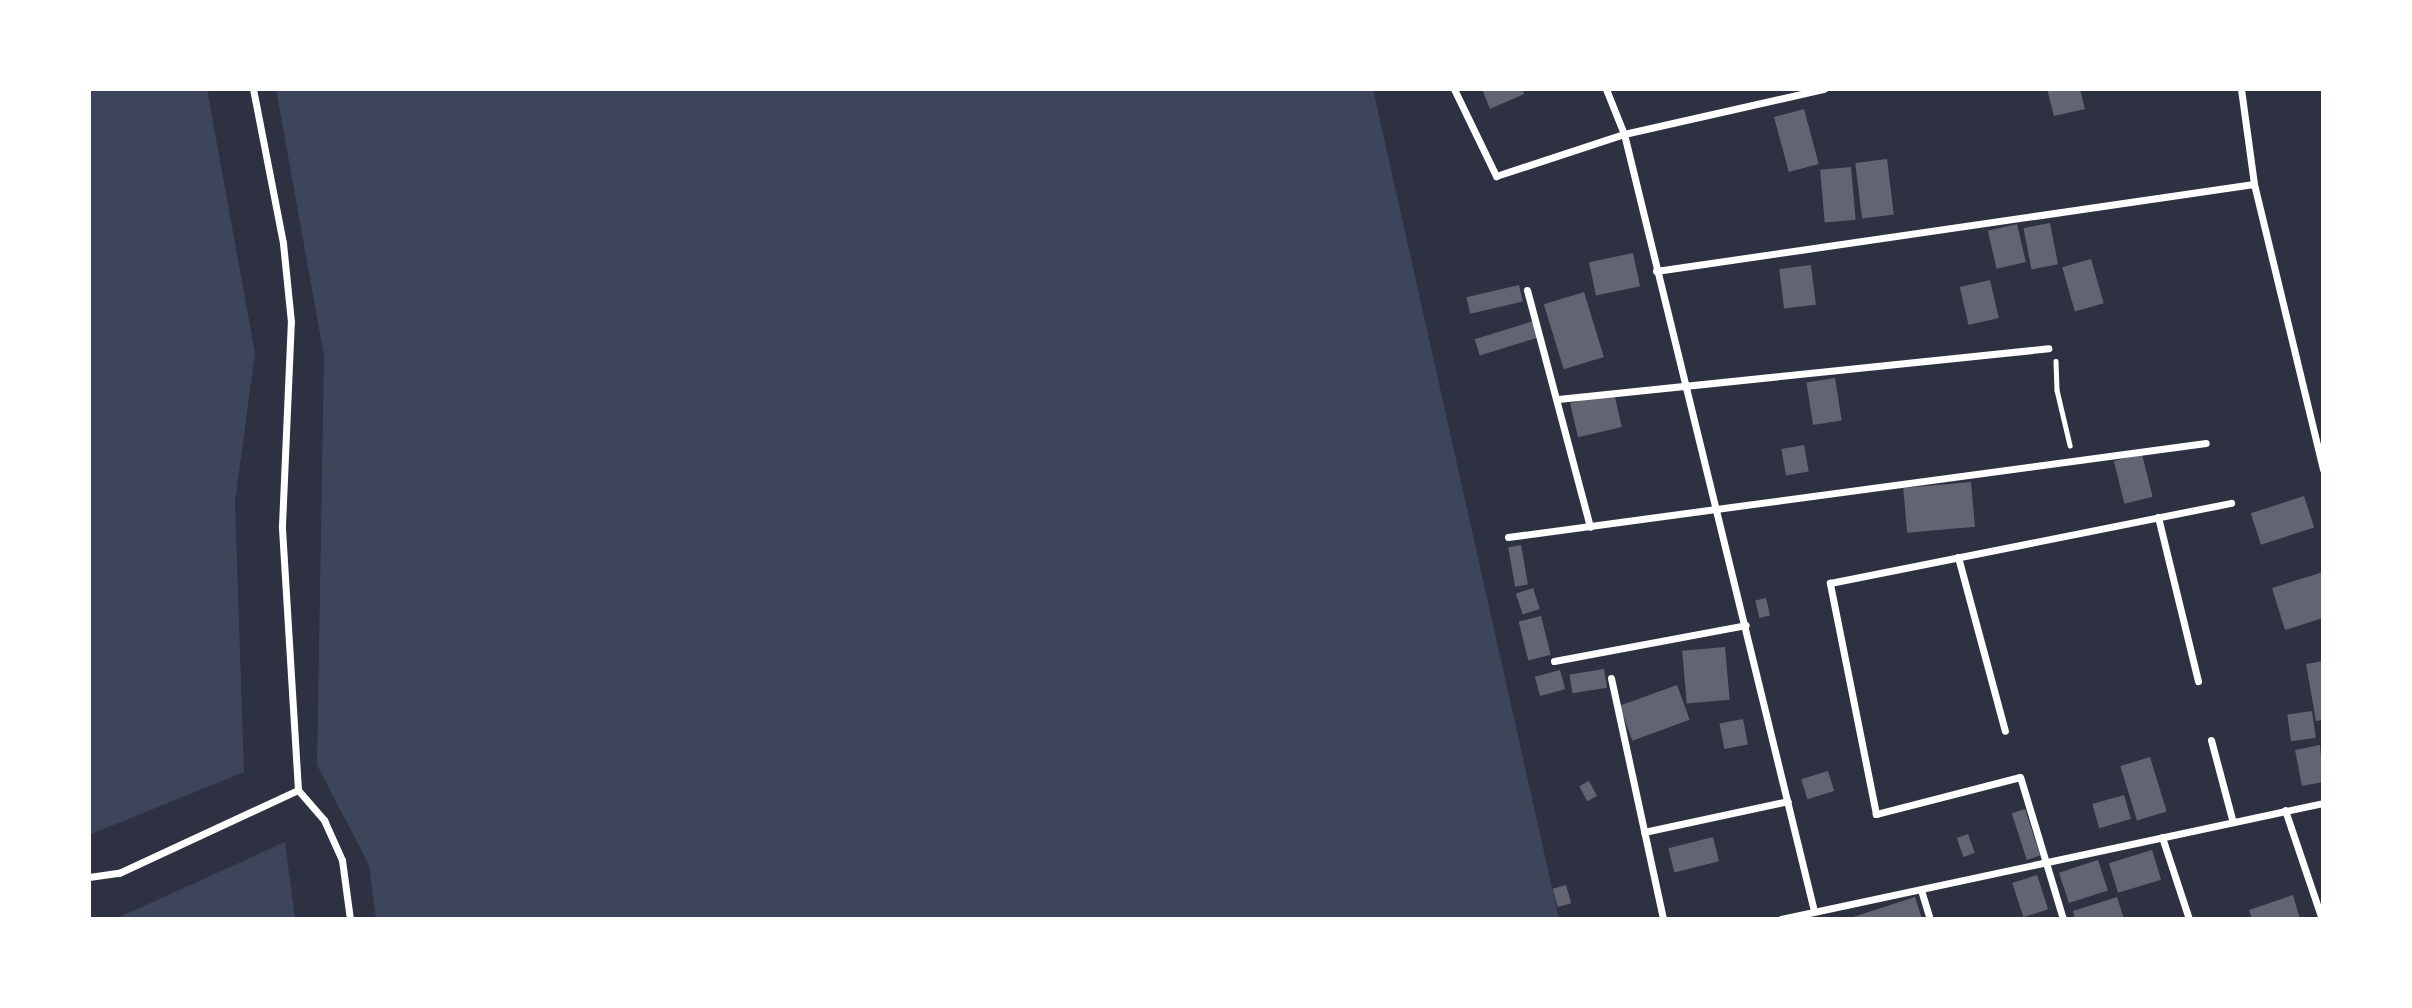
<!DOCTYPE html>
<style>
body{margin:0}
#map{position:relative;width:2412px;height:1008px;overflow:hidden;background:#2d3142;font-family:Jost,sans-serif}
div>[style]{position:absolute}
.green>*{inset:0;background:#3c4559}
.building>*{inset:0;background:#626471;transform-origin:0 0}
.path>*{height:4.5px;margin:-2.25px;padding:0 2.25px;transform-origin:2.25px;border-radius:2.25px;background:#fff}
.minor>*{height:7px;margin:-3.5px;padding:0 3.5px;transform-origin:3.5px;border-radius:3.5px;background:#fff}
span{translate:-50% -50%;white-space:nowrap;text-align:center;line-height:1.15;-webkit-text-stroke:6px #fff;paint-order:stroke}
.frame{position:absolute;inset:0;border:91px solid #fff;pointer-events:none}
</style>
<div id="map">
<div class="green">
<i style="clip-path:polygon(89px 89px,207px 89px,255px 353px,235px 502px,244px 772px,89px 835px)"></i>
<i style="clip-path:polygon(276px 89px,1373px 89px,1559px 919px,376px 919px,369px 865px,317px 765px,324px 356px)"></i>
<i style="clip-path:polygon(285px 842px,295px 919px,115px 919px)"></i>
</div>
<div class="building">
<i style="clip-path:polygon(1482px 89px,1522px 89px,1524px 94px,1490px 109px)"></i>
<i style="clip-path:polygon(2047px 89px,2080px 89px,2085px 109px,2054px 116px)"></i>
<i style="left:1804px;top:109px;width:57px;height:31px;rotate:75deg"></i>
<i style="left:1887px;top:159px;width:56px;height:32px;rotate:83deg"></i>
<i style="left:1851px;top:167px;width:53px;height:31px;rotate:85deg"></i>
<i style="left:2050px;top:223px;width:42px;height:27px;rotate:79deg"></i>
<i style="left:2017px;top:224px;width:39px;height:30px;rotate:77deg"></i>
<i style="left:1633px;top:253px;width:34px;height:45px;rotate:78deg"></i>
<i style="left:2091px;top:259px;width:46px;height:30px;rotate:74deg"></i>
<i style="left:1811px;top:265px;width:40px;height:32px;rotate:83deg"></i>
<i style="left:1990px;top:280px;width:39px;height:31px;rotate:77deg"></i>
<i style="left:1519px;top:285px;width:17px;height:54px;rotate:77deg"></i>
<i style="left:1584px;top:292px;width:68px;height:42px;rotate:73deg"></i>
<i style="left:1534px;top:321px;width:17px;height:62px;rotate:73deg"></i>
<i style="left:1835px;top:378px;width:43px;height:29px;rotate:81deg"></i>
<i style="left:1614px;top:393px;width:35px;height:45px;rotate:77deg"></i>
<i style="left:1804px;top:445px;width:27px;height:23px;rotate:80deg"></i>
<i style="left:2142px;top:454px;width:44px;height:29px;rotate:76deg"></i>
<i style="left:1971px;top:482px;width:45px;height:68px;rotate:85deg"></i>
<i style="left:2304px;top:496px;width:33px;height:56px;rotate:72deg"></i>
<i style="left:1521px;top:545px;width:40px;height:13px;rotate:80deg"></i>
<i style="clip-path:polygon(2323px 572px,2323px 618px,2285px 630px,2272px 588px)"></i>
<i style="left:1533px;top:588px;width:22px;height:18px;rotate:72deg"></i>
<i style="left:1766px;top:598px;width:18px;height:11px;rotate:77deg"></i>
<i style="left:1541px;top:616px;width:40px;height:23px;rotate:76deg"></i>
<i style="left:1725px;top:647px;width:53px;height:43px;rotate:85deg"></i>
<i style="clip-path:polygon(2323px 661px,2323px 720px,2316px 721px,2306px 664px)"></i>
<i style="left:1604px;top:669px;width:19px;height:35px;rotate:81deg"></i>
<i style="left:1560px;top:670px;width:20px;height:26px;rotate:75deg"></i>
<i style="left:1677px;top:685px;width:37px;height:61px;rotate:70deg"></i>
<i style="left:2312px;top:711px;width:27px;height:25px;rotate:82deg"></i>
<i style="left:1743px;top:719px;width:26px;height:24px;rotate:79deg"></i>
<i style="clip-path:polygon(2320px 745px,2323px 782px,2302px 786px,2295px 750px)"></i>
<i style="left:2150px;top:757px;width:57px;height:31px;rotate:73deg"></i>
<i style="left:1828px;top:771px;width:21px;height:28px;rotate:73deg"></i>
<i style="left:1589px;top:781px;width:17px;height:11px;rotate:62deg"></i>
<i style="left:2124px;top:795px;width:25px;height:33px;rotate:74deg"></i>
<i style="left:2025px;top:809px;width:49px;height:14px;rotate:72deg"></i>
<i style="left:1968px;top:834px;width:20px;height:12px;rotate:70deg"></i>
<i style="left:1713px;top:837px;width:25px;height:46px;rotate:76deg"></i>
<i style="left:2152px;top:850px;width:31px;height:45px;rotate:73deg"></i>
<i style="left:2098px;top:860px;width:32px;height:41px;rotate:72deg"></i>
<i style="left:2037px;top:875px;width:36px;height:26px;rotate:72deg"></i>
<i style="left:1566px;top:885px;width:19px;height:14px;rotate:74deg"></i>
<i style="clip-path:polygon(2293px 895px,2300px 919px,2252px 919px,2249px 910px)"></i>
<i style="clip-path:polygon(1915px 897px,1922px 919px,1850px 919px,1850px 918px)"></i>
<i style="clip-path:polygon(2117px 897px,2124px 919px,2075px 919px,2073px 911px)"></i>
</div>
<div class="path">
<i style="left:2056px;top:361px;width:29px;rotate:88deg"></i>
<i style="left:2057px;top:390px;width:57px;rotate:76.7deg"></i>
</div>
<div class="minor">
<i style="left:1454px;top:89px;width:97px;rotate:64.2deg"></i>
<i style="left:1496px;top:176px;width:135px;rotate:-18.2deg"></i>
<i style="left:1624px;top:134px;width:48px;rotate:-111.8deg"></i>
<i style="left:2241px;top:89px;width:96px;rotate:82.2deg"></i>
<i style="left:2254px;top:184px;width:294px;rotate:76.4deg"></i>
<i style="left:1656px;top:271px;width:604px;rotate:-8.28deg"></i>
<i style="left:1527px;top:290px;width:245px;rotate:75.1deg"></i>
<i style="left:1558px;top:399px;width:493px;rotate:-5.9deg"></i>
<i style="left:2158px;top:517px;width:169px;rotate:76.3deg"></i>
<i style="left:1508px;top:537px;width:704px;rotate:-7.67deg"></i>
<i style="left:1958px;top:557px;width:180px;rotate:74.9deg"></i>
<i style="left:1554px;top:661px;width:195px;rotate:-10.6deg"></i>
<i style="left:1611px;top:678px;width:247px;rotate:77.8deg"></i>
<i style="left:2211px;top:740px;width:82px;rotate:75.1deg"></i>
<i style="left:298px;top:790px;width:40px;rotate:49deg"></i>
<i style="left:324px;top:820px;width:44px;rotate:65.8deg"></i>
<i style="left:342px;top:860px;width:60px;rotate:82.3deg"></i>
<i style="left:2285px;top:810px;width:115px;rotate:71.3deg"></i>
<i style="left:1644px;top:832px;width:147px;rotate:-12.1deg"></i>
<i style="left:2162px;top:837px;width:86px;rotate:71.8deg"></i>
<i style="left:89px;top:877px;width:30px;rotate:-8deg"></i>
<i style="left:119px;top:873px;width:197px;rotate:-24.9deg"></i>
<i style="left:298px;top:790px;width:265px;rotate:-93.5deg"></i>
<i style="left:282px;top:525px;width:203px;rotate:-87.5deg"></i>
<i style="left:291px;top:322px;width:79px;rotate:-95.8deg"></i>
<i style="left:283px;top:243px;width:157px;rotate:-101deg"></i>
<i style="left:1921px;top:890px;width:30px;rotate:73deg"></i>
<i style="left:1814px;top:911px;width:800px;rotate:-103.74deg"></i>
<i style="left:1624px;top:134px;width:205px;rotate:-12.7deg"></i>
<i style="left:1781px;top:919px;width:554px;rotate:-12.08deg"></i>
<i style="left:2063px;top:919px;width:148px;rotate:-106.8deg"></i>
<i style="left:2020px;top:777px;width:149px;rotate:165.6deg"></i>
<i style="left:1876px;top:814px;width:236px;rotate:-101.3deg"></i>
<i style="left:1830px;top:583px;width:409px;rotate:-11.3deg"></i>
</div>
<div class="frame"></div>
</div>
